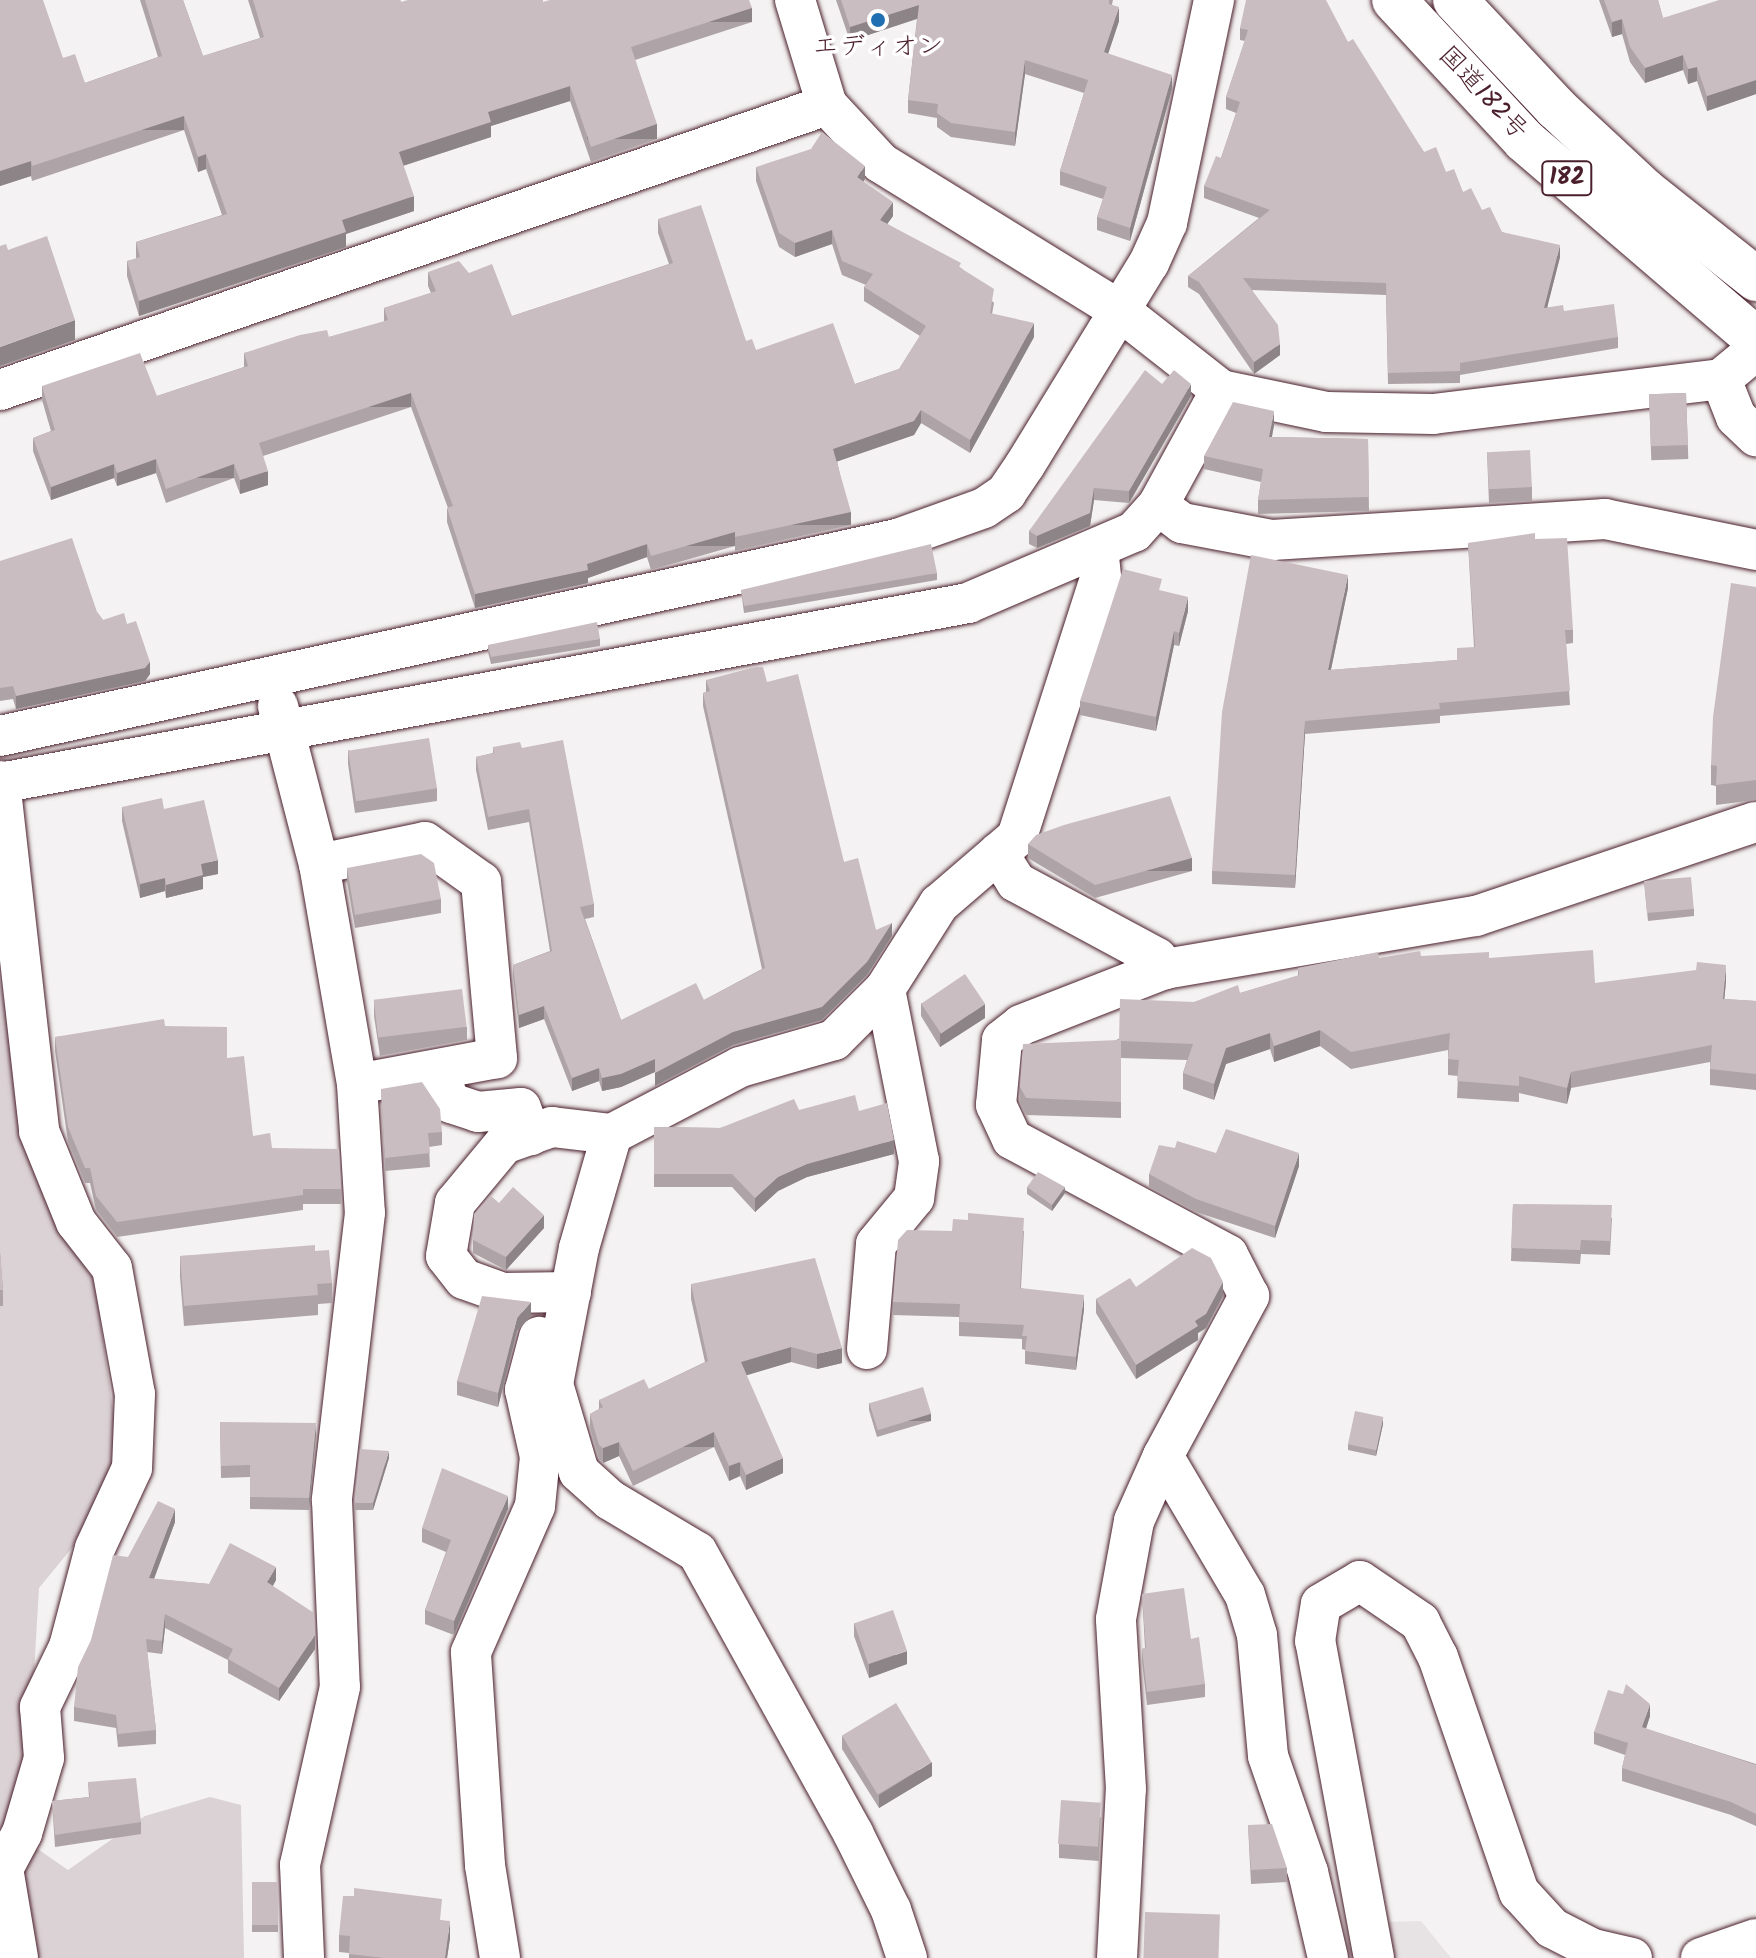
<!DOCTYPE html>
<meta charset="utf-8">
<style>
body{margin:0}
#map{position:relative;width:1756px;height:1958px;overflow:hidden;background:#f4f2f2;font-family:Kalam,"Klee One",sans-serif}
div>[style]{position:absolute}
.built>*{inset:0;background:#e7e2e3}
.green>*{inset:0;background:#dbd2d5}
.roads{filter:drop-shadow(0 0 2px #4a1f2b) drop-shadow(0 0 2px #4a1f2b)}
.minor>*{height:40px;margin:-20px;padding:0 20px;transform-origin:20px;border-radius:20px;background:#fff}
.highway>*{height:44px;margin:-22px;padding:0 22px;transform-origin:22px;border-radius:22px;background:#fff}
.wall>*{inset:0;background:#aea3a6;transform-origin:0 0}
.shaded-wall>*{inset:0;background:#8d8487;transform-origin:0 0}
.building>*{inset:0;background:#cabdc1;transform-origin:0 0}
.dots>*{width:22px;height:22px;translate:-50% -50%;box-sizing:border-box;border:4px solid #fff;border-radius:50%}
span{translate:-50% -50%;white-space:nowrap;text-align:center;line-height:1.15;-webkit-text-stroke:7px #fff;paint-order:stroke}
.shield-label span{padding:2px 6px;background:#fff;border:2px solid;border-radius:6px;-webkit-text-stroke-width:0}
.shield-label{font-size:24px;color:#4a1f2b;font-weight:700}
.poi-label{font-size:26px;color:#4a1f2b}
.street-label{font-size:26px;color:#4a1f2b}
</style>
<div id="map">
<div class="built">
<i style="clip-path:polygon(1421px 1921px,1451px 1958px,1357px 1958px,1353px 1923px)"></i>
</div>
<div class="green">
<i style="clip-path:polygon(0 979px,26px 1136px,60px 1230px,95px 1282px,120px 1462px,85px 1532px,39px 1588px,28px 1775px,0 1854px)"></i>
<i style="clip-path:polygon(210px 1797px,241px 1805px,244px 1958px,31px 1958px,14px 1870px,29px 1843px,68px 1870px,145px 1816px)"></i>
</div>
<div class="roads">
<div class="minor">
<i style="left:795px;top:0;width:110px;rotate:73.1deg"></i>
<i style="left:827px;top:105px;width:79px;rotate:47deg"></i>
<i style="left:881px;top:163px;width:280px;rotate:31.7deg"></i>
<i style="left:1119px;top:310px;width:130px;rotate:38.1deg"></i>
<i style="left:1221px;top:390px;width:107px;rotate:11.8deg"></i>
<i style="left:1326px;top:412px;width:107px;rotate:1.1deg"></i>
<i style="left:1433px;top:414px;width:290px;rotate:-6.9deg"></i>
<i style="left:1721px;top:379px;width:45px;rotate:-39.6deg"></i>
<i style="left:1721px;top:379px;width:41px;rotate:68.5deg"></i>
<i style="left:1736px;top:417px;width:28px;rotate:44deg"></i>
<i style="left:0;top:390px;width:875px;rotate:-19.01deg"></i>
<i style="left:1158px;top:505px;width:30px;rotate:37deg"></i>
<i style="left:1182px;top:523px;width:92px;rotate:10.7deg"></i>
<i style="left:1272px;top:540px;width:334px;rotate:-3.6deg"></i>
<i style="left:1605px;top:519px;width:154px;rotate:11.6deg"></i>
<i style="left:278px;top:706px;width:163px;rotate:75.5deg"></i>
<i style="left:319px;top:864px;width:223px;rotate:80.2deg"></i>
<i style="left:357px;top:1084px;width:129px;rotate:86.5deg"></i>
<i style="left:365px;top:1213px;width:289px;rotate:96.6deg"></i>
<i style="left:332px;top:1500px;width:187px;rotate:87.6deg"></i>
<i style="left:340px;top:1687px;width:182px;rotate:102.7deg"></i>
<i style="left:300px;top:1865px;width:93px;rotate:87.5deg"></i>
<i style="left:0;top:736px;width:918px;rotate:-12.39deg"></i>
<i style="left:897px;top:539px;width:92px;rotate:-19.6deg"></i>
<i style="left:984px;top:508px;width:27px;rotate:-34deg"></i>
<i style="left:1006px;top:493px;width:34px;rotate:-56deg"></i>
<i style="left:1025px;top:465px;width:237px;rotate:-58.5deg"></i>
<i style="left:1149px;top:263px;width:44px;rotate:-65.8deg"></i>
<i style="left:1167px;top:223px;width:228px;rotate:-78.1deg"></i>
<i style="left:0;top:781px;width:352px;rotate:83.6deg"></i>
<i style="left:39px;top:1131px;width:98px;rotate:67.9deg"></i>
<i style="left:76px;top:1222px;width:58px;rotate:52deg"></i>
<i style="left:112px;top:1268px;width:128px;rotate:79.7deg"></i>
<i style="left:135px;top:1394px;width:74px;rotate:92.3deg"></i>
<i style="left:132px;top:1468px;width:88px;rotate:114.8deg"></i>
<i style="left:95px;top:1548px;width:102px;rotate:104.7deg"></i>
<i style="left:69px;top:1647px;width:67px;rotate:115.8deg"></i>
<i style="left:40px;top:1707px;width:51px;rotate:85.5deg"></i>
<i style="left:44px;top:1758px;width:78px;rotate:106.3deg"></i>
<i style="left:22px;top:1833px;width:40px;rotate:118deg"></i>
<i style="left:3px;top:1868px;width:91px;rotate:80.5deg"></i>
<i style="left:0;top:783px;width:985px;rotate:-10.53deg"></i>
<i style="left:968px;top:603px;width:181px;rotate:-23.2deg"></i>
<i style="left:1134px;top:532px;width:36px;rotate:-48deg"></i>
<i style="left:1158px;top:505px;width:131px;rotate:-61.3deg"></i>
<i style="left:998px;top:853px;width:34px;rotate:58deg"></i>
<i style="left:1016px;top:882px;width:160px;rotate:28.3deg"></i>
<i style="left:1157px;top:958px;width:14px;rotate:54deg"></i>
<i style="left:319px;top:864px;width:108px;rotate:-11.7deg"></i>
<i style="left:425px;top:842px;width:69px;rotate:35.5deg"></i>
<i style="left:481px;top:882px;width:177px;rotate:84.8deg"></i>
<i style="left:497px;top:1058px;width:142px;rotate:169.5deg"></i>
<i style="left:436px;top:1070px;width:36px;rotate:66deg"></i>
<i style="left:451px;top:1103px;width:28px;rotate:18deg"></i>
<i style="left:478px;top:1112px;width:43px;rotate:-5.3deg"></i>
<i style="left:521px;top:1108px;width:29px;rotate:70deg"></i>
<i style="left:571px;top:1292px;width:68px;rotate:179.2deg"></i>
<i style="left:503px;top:1293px;width:41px;rotate:-160.3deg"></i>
<i style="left:464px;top:1279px;width:29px;rotate:-128deg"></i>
<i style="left:446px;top:1256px;width:54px;rotate:-80.4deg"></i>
<i style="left:455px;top:1203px;width:77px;rotate:-50.3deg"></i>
<i style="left:504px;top:1144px;width:51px;rotate:-19.5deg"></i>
<i style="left:552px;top:1127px;width:60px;rotate:6.7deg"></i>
<i style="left:867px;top:1349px;width:105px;rotate:-85.1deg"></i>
<i style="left:876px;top:1244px;width:60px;rotate:-50.4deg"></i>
<i style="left:914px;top:1198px;width:37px;rotate:-82deg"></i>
<i style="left:919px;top:1161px;width:175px;rotate:-101.2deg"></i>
<i style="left:1163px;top:1456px;width:161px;rotate:59.5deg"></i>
<i style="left:1245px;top:1595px;width:42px;rotate:73.3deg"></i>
<i style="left:1257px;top:1635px;width:121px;rotate:84.8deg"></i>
<i style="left:1268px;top:1756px;width:123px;rotate:71deg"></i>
<i style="left:1308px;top:1872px;width:88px;rotate:76.9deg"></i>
<i style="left:500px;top:1958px;width:94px;rotate:-99.2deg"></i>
<i style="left:485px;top:1865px;width:213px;rotate:-93.8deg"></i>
<i style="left:471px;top:1652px;width:159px;rotate:-66.3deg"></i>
<i style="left:535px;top:1506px;width:49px;rotate:-84.2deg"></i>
<i style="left:540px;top:1457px;width:69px;rotate:-102.6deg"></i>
<i style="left:525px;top:1390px;width:55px;rotate:-75.2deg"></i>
<i style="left:907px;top:1958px;width:51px;rotate:-108.4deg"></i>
<i style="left:891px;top:1910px;width:86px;rotate:-116.3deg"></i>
<i style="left:853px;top:1833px;width:321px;rotate:-119deg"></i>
<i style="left:697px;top:1552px;width:101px;rotate:-149.1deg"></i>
<i style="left:610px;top:1500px;width:42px;rotate:-137.9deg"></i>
<i style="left:579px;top:1472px;width:92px;rotate:-106.5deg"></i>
<i style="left:553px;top:1384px;width:138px;rotate:-79.2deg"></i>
<i style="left:579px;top:1248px;width:119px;rotate:-73.9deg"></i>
<i style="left:612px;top:1134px;width:144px;rotate:-27.6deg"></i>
<i style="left:740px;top:1067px;width:98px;rotate:-16deg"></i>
<i style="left:834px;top:1040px;width:72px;rotate:-45deg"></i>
<i style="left:885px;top:989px;width:101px;rotate:-57.6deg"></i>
<i style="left:939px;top:904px;width:103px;rotate:-40.7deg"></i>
<i style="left:1017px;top:837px;width:274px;rotate:-72.2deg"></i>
<i style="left:1101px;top:576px;width:28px;rotate:-96deg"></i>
<i style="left:1117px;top:1958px;width:169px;rotate:-87deg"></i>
<i style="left:1126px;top:1789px;width:170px;rotate:-93.4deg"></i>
<i style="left:1116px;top:1619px;width:100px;rotate:-79.6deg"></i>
<i style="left:1134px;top:1521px;width:71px;rotate:-66deg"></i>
<i style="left:1163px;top:1456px;width:182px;rotate:-61.7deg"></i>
<i style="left:1249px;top:1296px;width:46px;rotate:-117.1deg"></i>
<i style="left:1228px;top:1255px;width:245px;rotate:-151.8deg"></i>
<i style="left:1012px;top:1139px;width:38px;rotate:-115deg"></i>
<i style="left:996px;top:1105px;width:65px;rotate:-84.7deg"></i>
<i style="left:1002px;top:1040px;width:24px;rotate:-38deg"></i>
<i style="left:1021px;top:1025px;width:155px;rotate:-21.3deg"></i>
<i style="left:1165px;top:969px;width:315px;rotate:-9.7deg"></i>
<i style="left:1476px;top:916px;width:295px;rotate:-18.6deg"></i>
<i style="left:1374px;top:1958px;width:322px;rotate:-100.5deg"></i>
<i style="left:1315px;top:1641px;width:37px;rotate:-81deg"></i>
<i style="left:1321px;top:1604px;width:45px;rotate:-30.5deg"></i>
<i style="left:1360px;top:1581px;width:73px;rotate:34.3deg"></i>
<i style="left:1420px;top:1622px;width:39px;rotate:63deg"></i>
<i style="left:1438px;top:1657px;width:249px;rotate:71deg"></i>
<i style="left:1519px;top:1892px;width:49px;rotate:47.5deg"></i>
<i style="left:1552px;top:1928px;width:46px;rotate:27.1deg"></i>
<i style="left:1593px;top:1949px;width:40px;rotate:13deg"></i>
<i style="left:1701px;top:1958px;width:58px;rotate:-19.1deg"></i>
</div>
<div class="highway">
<i style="left:1394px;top:0;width:191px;rotate:47.1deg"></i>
<i style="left:1524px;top:140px;width:306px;rotate:40.6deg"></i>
<i style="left:1455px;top:0;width:148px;rotate:46.9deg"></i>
<i style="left:1556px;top:108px;width:122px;rotate:43deg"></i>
<i style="left:1645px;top:191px;width:142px;rotate:38.4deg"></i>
</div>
</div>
<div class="wall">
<i style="clip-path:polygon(0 0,63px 58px,85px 83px,158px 57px,140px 0,183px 0,203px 56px,260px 38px,248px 0,400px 0,401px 2px,543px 2px,752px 22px,635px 60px,657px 139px,591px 162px,570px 101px,491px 126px,491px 137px,403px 166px,414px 211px,346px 234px,346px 247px,139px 316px,127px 276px,127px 261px,136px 259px,136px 242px,222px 215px,206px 169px,198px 172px,184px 130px,32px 181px,31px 176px,0 186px)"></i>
<i style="clip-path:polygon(836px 0,1113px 0,1112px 4px,1119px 21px,1108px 54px,1172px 89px,1130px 241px,1097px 230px,1097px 217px,1103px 199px,1060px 185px,1060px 171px,1084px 93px,1025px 74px,1015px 146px,951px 137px,937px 127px,937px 118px,908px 113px,908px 100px,917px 19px,850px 41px)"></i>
<i style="clip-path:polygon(1599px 0,1658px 0,1663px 18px,1756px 0,1756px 94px,1707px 111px,1697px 81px,1688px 84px,1683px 70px,1645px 83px,1630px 62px,1622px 34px,1612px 37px)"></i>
<i style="clip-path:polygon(1240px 28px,1348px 42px,1424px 152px,1446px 172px,1463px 192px,1502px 232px,1560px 257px,1547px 307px,1564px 311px,1618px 337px,1618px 348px,1460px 375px,1460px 383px,1388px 384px,1386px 295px,1252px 290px,1280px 355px,1254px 374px,1199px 294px,1188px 287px,1188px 276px,1259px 218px,1204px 198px,1204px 186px,1221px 158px,1236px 113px,1226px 109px,1226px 97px,1245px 41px,1240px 40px)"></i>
<i style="clip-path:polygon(756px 167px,865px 179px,863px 182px,893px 216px,887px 224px,961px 268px,994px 303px,992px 314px,1034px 337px,970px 453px,921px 423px,914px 435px,837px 461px,851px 525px,735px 551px,735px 546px,651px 570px,647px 557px,588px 578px,588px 583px,475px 608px,447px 522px,447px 508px,448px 508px,411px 407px,263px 456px,268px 485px,240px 494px,234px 478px,166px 503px,156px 473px,117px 486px,114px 478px,51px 500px,33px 451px,33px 438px,51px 431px,42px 400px,42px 386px,157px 396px,244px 367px,244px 353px,329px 337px,384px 322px,384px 308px,431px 293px,428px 286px,428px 272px,469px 273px,512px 316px,669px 264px,658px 233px,658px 219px,746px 341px,756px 350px,855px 384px,899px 369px,920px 336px,864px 301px,864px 287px,866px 285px,842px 275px,832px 244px,795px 257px,779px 247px,756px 181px)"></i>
<i style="clip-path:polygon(1162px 384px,1191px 396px,1129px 503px,1094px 500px,1090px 526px,1037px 548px,1029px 544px,1029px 531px)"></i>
<i style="left:1686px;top:393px;width:66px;height:37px;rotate:88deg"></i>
<i style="clip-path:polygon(1274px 425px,1272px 437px,1368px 439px,1369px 511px,1258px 514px,1258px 500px,1261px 482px,1204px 469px,1204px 456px)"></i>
<i style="clip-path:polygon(1487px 452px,1532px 487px,1532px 501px,1489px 503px)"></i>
<i style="clip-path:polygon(1535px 539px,1573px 630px,1573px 643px,1566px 644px,1570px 705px,1440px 716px,1440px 723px,1305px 734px,1295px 888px,1212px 884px,1212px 871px,1348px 588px,1331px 670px,1457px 660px,1474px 647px,1468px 543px)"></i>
<i style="clip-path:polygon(0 561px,97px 612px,103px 620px,127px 624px,150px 674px,145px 681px,16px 709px,13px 699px,0 701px)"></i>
<i style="clip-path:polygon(937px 573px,937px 580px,744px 613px,741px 590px)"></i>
<i style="clip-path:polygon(1756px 587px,1756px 800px,1716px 805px,1716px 786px,1711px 785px,1711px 765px)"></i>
<i style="clip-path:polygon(1188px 611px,1179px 646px,1174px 645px,1156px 731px,1080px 715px,1080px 701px)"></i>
<i style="clip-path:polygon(600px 639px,600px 646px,491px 664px,488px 652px,488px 645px)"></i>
<i style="clip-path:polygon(706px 680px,767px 682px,844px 862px,876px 930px,892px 936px,867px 975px,822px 1020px,733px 1045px,655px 1086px,655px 1072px,621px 1087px,602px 1091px,599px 1081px,572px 1091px,544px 1019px,519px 1028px,513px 977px,513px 965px,550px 951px,529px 822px,488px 830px,476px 770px,476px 757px,493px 753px,493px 747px,522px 748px,594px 904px,594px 917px,585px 919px,621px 1020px,704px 1000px,762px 969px,703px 706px,703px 693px,706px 692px)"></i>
<i style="clip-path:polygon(348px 750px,437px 788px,437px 801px,355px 813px,348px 764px)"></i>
<i style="clip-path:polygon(122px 807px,164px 809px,218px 874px,203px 877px,203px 889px,166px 898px,165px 891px,140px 898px,122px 821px)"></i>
<i style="clip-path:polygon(1028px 844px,1192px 871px,1095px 898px,1028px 858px)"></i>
<i style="clip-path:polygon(347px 868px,441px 899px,441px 913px,355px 928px,347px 882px)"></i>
<i style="clip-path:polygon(1644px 882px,1694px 909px,1694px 916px,1648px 921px)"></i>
<i style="clip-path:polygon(1421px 956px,1489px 958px,1595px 983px,1726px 981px,1724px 999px,1756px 1001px,1756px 1090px,1710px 1085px,1710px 1062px,1571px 1088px,1567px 1104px,1519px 1093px,1519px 1102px,1457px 1098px,1458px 1076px,1448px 1075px,1448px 1050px,1351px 1069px,1320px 1046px,1274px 1062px,1270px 1049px,1226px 1064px,1214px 1100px,1183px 1089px,1183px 1073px,1187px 1060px,1121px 1058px,1121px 1118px,1026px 1115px,1020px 1103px,1020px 1087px,1194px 1002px,1240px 993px,1298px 976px,1298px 968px,1379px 958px)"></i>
<i style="clip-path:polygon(374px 1002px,467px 1027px,467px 1040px,380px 1056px,374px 1016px)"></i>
<i style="clip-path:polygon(921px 1003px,985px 1018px,940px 1047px,921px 1016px)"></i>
<i style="clip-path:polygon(165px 1026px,227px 1058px,253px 1136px,272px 1148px,341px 1189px,341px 1204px,303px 1204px,303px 1210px,117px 1237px,96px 1210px,90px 1183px,85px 1183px,68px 1142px,55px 1051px,55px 1037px)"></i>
<i style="clip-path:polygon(381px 1089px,442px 1132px,442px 1145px,429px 1147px,430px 1167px,385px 1171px)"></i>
<i style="clip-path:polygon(799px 1110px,859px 1111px,894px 1154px,807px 1177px,778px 1191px,755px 1212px,732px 1187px,654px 1187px,654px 1127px,720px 1128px)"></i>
<i style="clip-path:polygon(1216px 1153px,1299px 1166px,1275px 1238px,1196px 1212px,1149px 1187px,1149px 1174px)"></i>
<i style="clip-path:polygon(1027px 1187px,1065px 1193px,1052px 1211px,1027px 1194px)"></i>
<i style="clip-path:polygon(499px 1203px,544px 1228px,506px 1270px,473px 1253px,473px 1240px)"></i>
<i style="clip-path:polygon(1513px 1204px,1612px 1218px,1610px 1255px,1581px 1254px,1580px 1264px,1511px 1261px)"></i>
<i style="clip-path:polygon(952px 1231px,1024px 1231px,1021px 1288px,1084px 1309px,1076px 1370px,1025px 1364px,1025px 1350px,1022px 1349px,1022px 1339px,959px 1336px,959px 1317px,893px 1315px,893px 1302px)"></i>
<i style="clip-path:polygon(315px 1251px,332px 1283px,332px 1303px,318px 1304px,318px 1315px,184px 1326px,180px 1277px,180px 1256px)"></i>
<i style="clip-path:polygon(0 1252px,3px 1290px,3px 1306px,0 1306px)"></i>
<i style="clip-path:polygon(691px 1284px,842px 1363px,817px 1369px,791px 1362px,746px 1375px,783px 1473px,746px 1490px,740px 1476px,729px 1481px,714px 1447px,633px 1486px,619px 1456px,603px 1463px,599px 1459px,590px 1428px,590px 1414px,599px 1409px,599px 1400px,649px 1389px,705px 1362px,691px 1299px)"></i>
<i style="clip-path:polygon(1136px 1287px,1223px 1296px,1206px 1328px,1198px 1333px,1198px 1340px,1136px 1379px,1096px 1313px,1096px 1299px)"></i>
<i style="clip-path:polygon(531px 1316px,517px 1331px,498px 1407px,457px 1395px,457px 1381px)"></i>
<i style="clip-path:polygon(869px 1403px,931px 1421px,877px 1437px,869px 1410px)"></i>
<i style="clip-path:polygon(220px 1422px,316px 1435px,309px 1510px,250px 1509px,250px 1477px,221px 1478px)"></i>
<i style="clip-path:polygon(1383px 1424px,1376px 1456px,1348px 1450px,1348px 1444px)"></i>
<i style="clip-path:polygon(389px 1458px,373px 1510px,355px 1510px,355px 1503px)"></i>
<i style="clip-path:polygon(508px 1509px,454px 1635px,425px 1624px,425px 1610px,446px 1552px,422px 1542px,422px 1528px)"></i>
<i style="clip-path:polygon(175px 1522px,154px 1579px,209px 1584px,276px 1580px,273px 1586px,315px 1649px,279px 1701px,228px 1673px,228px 1660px,165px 1628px,162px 1654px,147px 1652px,156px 1730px,156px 1744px,118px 1747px,116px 1728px,74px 1721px,74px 1707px,128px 1557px)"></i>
<i style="clip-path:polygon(1142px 1594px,1191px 1639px,1205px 1684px,1205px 1697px,1147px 1705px,1142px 1662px,1142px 1649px,1145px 1648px)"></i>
<i style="clip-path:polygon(854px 1623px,907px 1664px,869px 1678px,854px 1636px)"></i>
<i style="clip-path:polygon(1650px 1716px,1646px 1729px,1756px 1764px,1756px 1826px,1731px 1815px,1622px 1781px,1622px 1768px,1625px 1755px,1594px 1744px,1594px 1732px)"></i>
<i style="clip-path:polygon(842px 1736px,932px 1776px,879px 1808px,842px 1749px)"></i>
<i style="clip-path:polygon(88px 1782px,141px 1822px,141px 1834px,55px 1847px,52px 1801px,89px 1797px)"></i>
<i style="clip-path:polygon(1101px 1817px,1099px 1861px,1059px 1858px,1059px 1844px)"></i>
<i style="clip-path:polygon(1248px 1825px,1287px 1868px,1287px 1882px,1251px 1884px)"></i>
<i style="left:252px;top:1882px;width:26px;height:50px"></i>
<i style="clip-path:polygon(442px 1920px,450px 1938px,447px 1958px,349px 1958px,349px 1953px,339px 1952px,339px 1935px)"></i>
</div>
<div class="shaded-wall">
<i style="clip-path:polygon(919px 5px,919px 18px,850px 41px,850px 27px)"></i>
<i style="clip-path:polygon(1119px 7px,1119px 21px,1104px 66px,1104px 52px)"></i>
<i style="left:752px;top:8px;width:14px;height:127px;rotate:90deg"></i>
<i style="clip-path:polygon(1622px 19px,1622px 34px,1612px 37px,1612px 22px)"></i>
<i style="clip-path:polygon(1683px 55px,1683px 70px,1645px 83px,1645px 68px)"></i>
<i style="clip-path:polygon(1025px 60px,1025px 74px,1015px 146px,1015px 132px)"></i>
<i style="clip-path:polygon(1697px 67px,1697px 81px,1688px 84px,1688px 69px)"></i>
<i style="clip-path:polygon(1172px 75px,1172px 89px,1130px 241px,1130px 228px)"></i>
<i style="clip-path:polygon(1756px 80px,1756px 94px,1707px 111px,1707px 96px)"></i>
<i style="clip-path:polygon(570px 86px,570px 101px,491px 126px,491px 137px,399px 167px,399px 152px,488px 112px)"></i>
<i style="left:184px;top:116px;width:14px;height:160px;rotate:90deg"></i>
<i style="left:657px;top:124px;width:15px;height:70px;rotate:90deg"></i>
<i style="clip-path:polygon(206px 154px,206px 169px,198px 172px,198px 157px)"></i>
<i style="clip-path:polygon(31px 161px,31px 176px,0 186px,0 171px)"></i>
<i style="clip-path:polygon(865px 166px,865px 179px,857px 191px,857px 177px)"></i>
<i style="clip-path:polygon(414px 196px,414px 211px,346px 234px,346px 247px,139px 316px,139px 301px,342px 220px)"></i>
<i style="clip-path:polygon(893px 202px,893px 216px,880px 234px,880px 220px)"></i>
<i style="clip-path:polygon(832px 230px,832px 244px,795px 257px,795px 243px)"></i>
<i style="clip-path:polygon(1560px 245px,1560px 257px,1544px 320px,1544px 308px)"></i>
<i style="clip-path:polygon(75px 320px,75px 340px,0 366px,0 347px)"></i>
<i style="clip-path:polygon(1034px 323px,1034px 337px,970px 453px,970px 440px)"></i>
<i style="clip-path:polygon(1280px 344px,1280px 355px,1254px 374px,1254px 362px)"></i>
<i style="clip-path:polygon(1191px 384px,1191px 396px,1129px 503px,1129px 491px)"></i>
<i style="left:411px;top:393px;width:14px;height:160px;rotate:90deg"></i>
<i style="clip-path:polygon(921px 410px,921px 423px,914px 435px,833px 463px,833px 449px)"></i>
<i style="clip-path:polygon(1274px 411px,1274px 425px,1269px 451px,1269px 437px)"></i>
<i style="clip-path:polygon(156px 459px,156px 473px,117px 486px,117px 473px)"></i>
<i style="clip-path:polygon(114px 464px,114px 478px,51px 500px,51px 487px)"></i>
<i style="left:234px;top:464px;width:14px;height:72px;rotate:90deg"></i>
<i style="clip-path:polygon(268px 471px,268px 485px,240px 494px,240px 480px)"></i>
<i style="clip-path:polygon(1094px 488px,1094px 500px,1090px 526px,1037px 548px,1037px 536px)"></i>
<i style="left:851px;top:512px;width:13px;height:119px;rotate:90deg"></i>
<i style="left:735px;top:532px;width:14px;height:87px;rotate:90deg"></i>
<i style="clip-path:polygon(647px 544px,647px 557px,588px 578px,588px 583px,475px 608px,475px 594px,587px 564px)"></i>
<i style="clip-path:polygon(1348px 575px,1348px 588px,1328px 683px,1328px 670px)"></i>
<i style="clip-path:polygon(1188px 597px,1188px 611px,1179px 646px,1179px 633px)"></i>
<i style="clip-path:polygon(1174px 631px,1174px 645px,1156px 731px,1156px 717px)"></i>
<i style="clip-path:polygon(150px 662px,150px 674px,145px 681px,16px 709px,16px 696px)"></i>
<i style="clip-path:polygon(1305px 721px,1305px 734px,1295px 888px,1295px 875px)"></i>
<i style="left:1192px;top:858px;width:13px;height:101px;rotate:90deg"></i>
<i style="clip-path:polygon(218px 860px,218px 874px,203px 877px,203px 889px,166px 898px,166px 885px,201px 864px)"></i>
<i style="clip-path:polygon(165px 878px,165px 891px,140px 898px,140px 884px)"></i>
<i style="clip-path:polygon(892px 923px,892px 936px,867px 975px,822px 1020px,733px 1045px,655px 1086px,655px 1073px)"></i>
<i style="clip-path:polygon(1726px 965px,1726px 981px,1723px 1015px,1723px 999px)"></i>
<i style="clip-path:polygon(985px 1004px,985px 1018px,940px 1047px,940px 1034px)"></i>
<i style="clip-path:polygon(544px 1006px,544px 1019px,519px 1028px,519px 1015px)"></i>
<i style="clip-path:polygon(1320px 1030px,1320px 1046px,1274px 1062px,1274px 1046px)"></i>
<i style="clip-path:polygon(1270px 1033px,1270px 1049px,1226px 1064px,1214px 1100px,1214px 1084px,1226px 1048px)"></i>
<i style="clip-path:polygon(655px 1059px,655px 1072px,621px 1087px,602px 1091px,602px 1078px)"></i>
<i style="clip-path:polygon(599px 1068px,599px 1081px,572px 1091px,572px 1078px)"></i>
<i style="clip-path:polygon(1571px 1072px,1571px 1088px,1567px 1104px,1567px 1088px)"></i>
<i style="clip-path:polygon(894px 1140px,894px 1154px,807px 1177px,778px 1191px,755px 1212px,755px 1198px,778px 1177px,807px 1164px)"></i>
<i style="clip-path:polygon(1299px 1153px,1299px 1166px,1275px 1238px,1275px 1226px)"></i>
<i style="clip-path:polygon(1065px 1187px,1065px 1193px,1052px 1211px,1052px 1205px)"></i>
<i style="clip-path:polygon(544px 1215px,544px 1228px,506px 1270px,506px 1257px)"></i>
<i style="clip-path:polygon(1223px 1282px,1223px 1296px,1206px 1328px,1198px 1333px,1198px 1340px,1136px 1379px,1136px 1365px,1195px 1321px)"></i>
<i style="clip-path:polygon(1084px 1295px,1084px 1309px,1076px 1370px,1076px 1357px)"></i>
<i style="clip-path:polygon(531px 1302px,531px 1316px,517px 1331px,498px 1407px,498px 1393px,517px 1318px)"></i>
<i style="clip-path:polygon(791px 1347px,791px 1362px,741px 1377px,741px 1362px)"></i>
<i style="clip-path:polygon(842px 1348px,842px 1363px,817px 1369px,817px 1354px)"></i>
<i style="left:931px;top:1414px;width:7px;height:56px;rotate:90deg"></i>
<i style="clip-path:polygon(1383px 1417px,1383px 1424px,1376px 1456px,1376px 1450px)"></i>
<i style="clip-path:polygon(316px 1423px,316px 1435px,309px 1510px,309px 1498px)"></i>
<i style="left:714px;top:1432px;width:15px;height:90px;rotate:90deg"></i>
<i style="clip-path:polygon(619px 1442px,619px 1456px,603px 1463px,603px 1448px)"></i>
<i style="clip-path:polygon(389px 1451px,389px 1458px,373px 1510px,373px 1503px)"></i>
<i style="clip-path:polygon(783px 1458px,783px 1473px,746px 1490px,746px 1475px)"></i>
<i style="clip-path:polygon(740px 1462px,740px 1476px,729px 1481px,729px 1466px)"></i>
<i style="clip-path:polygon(508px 1496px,508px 1509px,454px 1635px,454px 1621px)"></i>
<i style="clip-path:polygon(175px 1509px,175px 1522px,149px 1592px,149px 1578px)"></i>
<i style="clip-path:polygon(276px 1567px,276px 1580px,267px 1595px,267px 1582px)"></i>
<i style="clip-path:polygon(165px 1614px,165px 1628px,162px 1654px,162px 1641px)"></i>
<i style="clip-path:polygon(315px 1635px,315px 1649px,279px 1701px,279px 1688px)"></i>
<i style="clip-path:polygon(907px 1651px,907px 1664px,869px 1678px,869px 1664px)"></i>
<i style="clip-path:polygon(1650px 1704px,1650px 1716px,1642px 1740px,1642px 1727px)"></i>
<i style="clip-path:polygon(932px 1762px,932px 1776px,879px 1808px,879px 1795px)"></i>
<i style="clip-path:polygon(450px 1921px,450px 1938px,447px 1958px,445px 1958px)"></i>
</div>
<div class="building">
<i style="clip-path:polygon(0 0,43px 0,63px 58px,75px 54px,85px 83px,162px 56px,145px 0,183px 0,203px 56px,264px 37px,253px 0,400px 0,401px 2px,408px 0,543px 0,543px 2px,550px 0,749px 0,752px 8px,631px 47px,657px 124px,591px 147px,570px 86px,488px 112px,491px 122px,399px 152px,414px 196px,342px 220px,346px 232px,139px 301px,127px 261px,140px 257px,136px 242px,227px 214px,206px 154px,198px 157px,184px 116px,32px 166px,31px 161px,0 171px)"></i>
<i style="clip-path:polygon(841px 0,1109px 0,1109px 4px,1119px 7px,1104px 52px,1172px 75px,1130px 228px,1097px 217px,1107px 187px,1060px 171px,1088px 80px,1025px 60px,1015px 132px,951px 123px,937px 113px,938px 104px,908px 100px,919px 5px,850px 27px)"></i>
<i style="clip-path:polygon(1246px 0,1326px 0,1348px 42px,1353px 39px,1424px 152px,1436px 147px,1446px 172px,1454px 169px,1463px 192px,1471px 188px,1482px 210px,1490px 207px,1502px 232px,1560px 245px,1544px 308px,1563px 305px,1564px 311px,1614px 304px,1618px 337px,1460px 363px,1460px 371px,1388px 373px,1386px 283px,1243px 278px,1278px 325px,1280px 344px,1254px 362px,1199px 282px,1188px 276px,1270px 210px,1204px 186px,1216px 156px,1221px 158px,1240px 102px,1226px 97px,1248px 30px,1240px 28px)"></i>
<i style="clip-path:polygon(1604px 0,1658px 0,1663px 18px,1719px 0,1756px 0,1756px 80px,1707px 96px,1697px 67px,1688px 69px,1683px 55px,1645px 68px,1630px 47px,1622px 19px,1612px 22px)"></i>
<i style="clip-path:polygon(822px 132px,865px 166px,857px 177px,893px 202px,880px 220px,961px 263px,959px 267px,994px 289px,990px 313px,1034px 323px,970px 440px,921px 410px,914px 421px,833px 449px,851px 512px,735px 537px,735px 532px,651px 556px,647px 544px,587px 564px,588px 570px,475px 594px,447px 508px,453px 506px,411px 393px,259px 443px,268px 471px,240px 480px,234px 464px,166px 489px,156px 459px,117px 473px,114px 464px,51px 487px,33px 438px,55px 430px,42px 386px,140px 353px,157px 396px,248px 366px,244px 353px,300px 335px,327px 330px,329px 337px,388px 320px,384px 308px,436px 291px,428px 272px,459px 261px,469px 273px,492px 264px,512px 316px,673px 263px,658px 219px,701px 205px,746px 341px,752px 339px,756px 350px,833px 323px,855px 384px,899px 369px,926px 326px,864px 287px,873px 274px,842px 261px,832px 230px,795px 243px,779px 233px,756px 167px,811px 149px)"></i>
<i style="clip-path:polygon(47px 236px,75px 320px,0 347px,0 246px,6px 244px,8px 250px)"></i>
<i style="clip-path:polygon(1145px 370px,1162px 384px,1174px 370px,1191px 384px,1129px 491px,1094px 488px,1090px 513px,1037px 536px,1029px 531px)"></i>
<i style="left:1686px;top:393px;width:52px;height:37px;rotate:88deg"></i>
<i style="clip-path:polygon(1233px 402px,1274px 411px,1269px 437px,1368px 439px,1369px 497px,1258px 500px,1263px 469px,1204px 456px)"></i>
<i style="left:1530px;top:450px;width:37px;height:43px;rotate:87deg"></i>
<i style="clip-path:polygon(1535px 533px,1535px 539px,1567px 538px,1573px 630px,1565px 630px,1570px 691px,1439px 703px,1440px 709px,1305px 721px,1295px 875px,1212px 871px,1222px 712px,1251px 555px,1348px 575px,1328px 670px,1457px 660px,1457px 648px,1475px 647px,1468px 543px)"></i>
<i style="clip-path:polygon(72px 538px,97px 612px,103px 620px,124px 613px,127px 624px,136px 621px,150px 662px,145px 668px,16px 696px,13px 686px,0 688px,0 561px)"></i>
<i style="clip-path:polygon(931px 544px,937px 573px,744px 606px,741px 590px)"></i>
<i style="clip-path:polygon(1123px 569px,1162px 579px,1159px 590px,1188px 597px,1179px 633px,1174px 631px,1156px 717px,1080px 701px)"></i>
<i style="clip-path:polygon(1731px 583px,1756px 587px,1756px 780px,1716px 785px,1717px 766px,1711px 765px,1713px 717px)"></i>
<i style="clip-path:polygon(597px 622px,600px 639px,491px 657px,488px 645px)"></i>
<i style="clip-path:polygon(755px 667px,763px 667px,767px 682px,798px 674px,844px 862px,858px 858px,876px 930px,892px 923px,867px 962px,822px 1007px,733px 1032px,655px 1073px,655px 1059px,621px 1074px,602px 1078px,599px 1068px,572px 1078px,544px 1006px,519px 1015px,513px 965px,552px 951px,529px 809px,488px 817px,476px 757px,494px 753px,493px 747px,520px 742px,522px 748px,563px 740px,594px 904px,580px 907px,621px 1020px,696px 983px,704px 1000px,765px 968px,703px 693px,710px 691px,706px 680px)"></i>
<i style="left:429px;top:738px;width:51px;height:82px;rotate:81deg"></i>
<i style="clip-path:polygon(1170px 796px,1192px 858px,1095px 885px,1028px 844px,1036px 835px,1064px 825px)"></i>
<i style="clip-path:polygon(162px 798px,164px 809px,204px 800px,218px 860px,201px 864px,203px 875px,166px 885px,165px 878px,140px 884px,122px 807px)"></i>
<i style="clip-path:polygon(421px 854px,434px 863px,441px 899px,355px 915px,347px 868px)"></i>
<i style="left:1691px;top:877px;width:32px;height:47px;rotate:85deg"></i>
<i style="clip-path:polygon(1593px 950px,1595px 983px,1696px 970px,1697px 962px,1726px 965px,1723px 999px,1756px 1001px,1756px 1074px,1710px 1069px,1712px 1045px,1571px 1072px,1567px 1088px,1519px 1076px,1519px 1086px,1457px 1081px,1459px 1060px,1448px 1059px,1450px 1033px,1351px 1052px,1320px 1030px,1274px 1046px,1270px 1033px,1226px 1048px,1214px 1084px,1183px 1073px,1193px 1044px,1121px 1041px,1121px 1102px,1026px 1098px,1020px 1087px,1023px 1044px,1119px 1040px,1120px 999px,1194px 1002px,1238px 985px,1240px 993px,1299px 975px,1298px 968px,1378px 952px,1379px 958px,1420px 951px,1421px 956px,1489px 952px,1489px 958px)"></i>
<i style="left:965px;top:974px;width:36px;height:53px;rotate:56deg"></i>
<i style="left:462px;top:989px;width:38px;height:89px;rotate:83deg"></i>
<i style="clip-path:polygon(164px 1019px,165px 1026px,227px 1027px,227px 1058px,244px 1056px,253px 1136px,270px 1133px,272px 1148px,339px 1149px,341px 1189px,303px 1189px,303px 1195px,117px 1222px,96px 1196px,90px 1168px,85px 1168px,68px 1127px,55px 1037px)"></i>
<i style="clip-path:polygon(422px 1082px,440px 1109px,442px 1132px,428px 1133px,430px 1153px,385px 1158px,381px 1089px)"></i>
<i style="clip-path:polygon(855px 1095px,859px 1111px,887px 1103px,894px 1140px,807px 1164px,778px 1177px,755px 1198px,732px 1174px,654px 1174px,654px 1127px,720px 1128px,794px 1099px,799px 1110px)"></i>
<i style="clip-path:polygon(1226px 1129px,1299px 1153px,1275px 1226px,1196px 1199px,1149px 1174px,1159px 1145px,1175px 1148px,1177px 1141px,1216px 1153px)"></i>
<i style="clip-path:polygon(1038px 1172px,1065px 1187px,1052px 1205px,1027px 1187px)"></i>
<i style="clip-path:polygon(513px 1187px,544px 1215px,506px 1257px,473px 1240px,474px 1214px,491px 1196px,499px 1203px)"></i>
<i style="clip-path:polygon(1513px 1204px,1612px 1205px,1610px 1241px,1581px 1240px,1580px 1250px,1511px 1248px)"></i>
<i style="clip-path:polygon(968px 1213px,1024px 1218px,1020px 1288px,1084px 1295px,1076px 1357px,1025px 1351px,1027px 1336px,1022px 1336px,1024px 1325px,959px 1322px,960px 1304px,893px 1302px,898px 1240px,907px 1230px,952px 1231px,953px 1219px,968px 1220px)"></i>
<i style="clip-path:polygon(315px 1245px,315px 1251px,329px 1250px,332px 1283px,317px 1284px,318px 1295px,184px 1306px,180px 1256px)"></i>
<i style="clip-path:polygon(1192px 1248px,1211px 1258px,1223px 1282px,1206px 1314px,1195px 1321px,1198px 1326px,1136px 1365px,1096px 1299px,1130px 1278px,1136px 1287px)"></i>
<i style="clip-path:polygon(0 1252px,3px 1290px,0 1290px)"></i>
<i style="clip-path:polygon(815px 1258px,842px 1348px,817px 1354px,791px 1347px,741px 1362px,783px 1458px,746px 1475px,740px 1462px,729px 1466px,714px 1432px,633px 1471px,619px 1442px,603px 1448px,599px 1445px,590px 1414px,603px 1407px,599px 1400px,644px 1379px,649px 1389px,708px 1361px,691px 1284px)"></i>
<i style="clip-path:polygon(482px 1296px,531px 1302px,517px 1318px,498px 1393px,457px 1381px)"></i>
<i style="left:923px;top:1387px;width:28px;height:56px;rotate:73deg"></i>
<i style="left:1355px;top:1411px;width:29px;height:34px;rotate:12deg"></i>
<i style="clip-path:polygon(220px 1422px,316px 1423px,309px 1498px,250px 1497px,250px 1465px,221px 1466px)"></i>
<i style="clip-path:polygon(360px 1449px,389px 1451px,373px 1503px,355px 1503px)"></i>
<i style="clip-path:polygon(442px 1468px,508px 1496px,454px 1621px,425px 1610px,451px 1540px,422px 1528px)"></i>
<i style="clip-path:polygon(158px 1501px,175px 1509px,149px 1578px,209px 1584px,230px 1543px,276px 1567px,267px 1582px,314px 1613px,315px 1635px,279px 1688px,228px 1659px,233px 1649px,165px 1614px,162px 1641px,146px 1639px,156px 1730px,118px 1734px,116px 1715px,74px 1707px,78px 1667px,91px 1640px,113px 1555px,128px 1557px)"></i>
<i style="clip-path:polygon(1184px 1588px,1191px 1639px,1199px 1637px,1205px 1684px,1147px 1692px,1142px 1649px,1146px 1648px,1142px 1594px)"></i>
<i style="left:893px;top:1610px;width:43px;height:41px;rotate:71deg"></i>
<i style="clip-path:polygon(1626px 1684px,1650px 1704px,1642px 1727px,1756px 1765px,1756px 1814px,1731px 1802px,1622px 1768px,1628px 1743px,1594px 1732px,1608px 1690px,1623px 1694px)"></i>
<i style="left:896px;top:1703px;width:69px;height:63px;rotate:59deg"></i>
<i style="clip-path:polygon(136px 1778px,141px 1822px,55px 1835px,52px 1801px,90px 1797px,88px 1782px)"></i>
<i style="left:1061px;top:1800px;width:40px;height:44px;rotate:4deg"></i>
<i style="clip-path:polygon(1272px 1824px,1287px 1868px,1251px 1870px,1248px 1825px)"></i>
<i style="left:252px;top:1882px;width:26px;height:43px"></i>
<i style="clip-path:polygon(354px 1888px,442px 1899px,440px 1920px,450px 1921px,445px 1958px,384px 1958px,349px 1954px,350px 1936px,339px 1935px,343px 1896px,354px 1896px)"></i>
<i style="left:1145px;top:1912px;width:75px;height:46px;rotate:2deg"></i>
</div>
<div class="dots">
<i style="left:878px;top:20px;background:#1f6fb2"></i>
</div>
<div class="shield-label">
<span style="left:1567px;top:178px">182</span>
</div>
<div class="poi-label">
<span style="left:878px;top:48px">エディオン</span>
</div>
<div class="street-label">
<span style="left:1482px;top:94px;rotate:47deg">国道182号</span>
</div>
</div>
